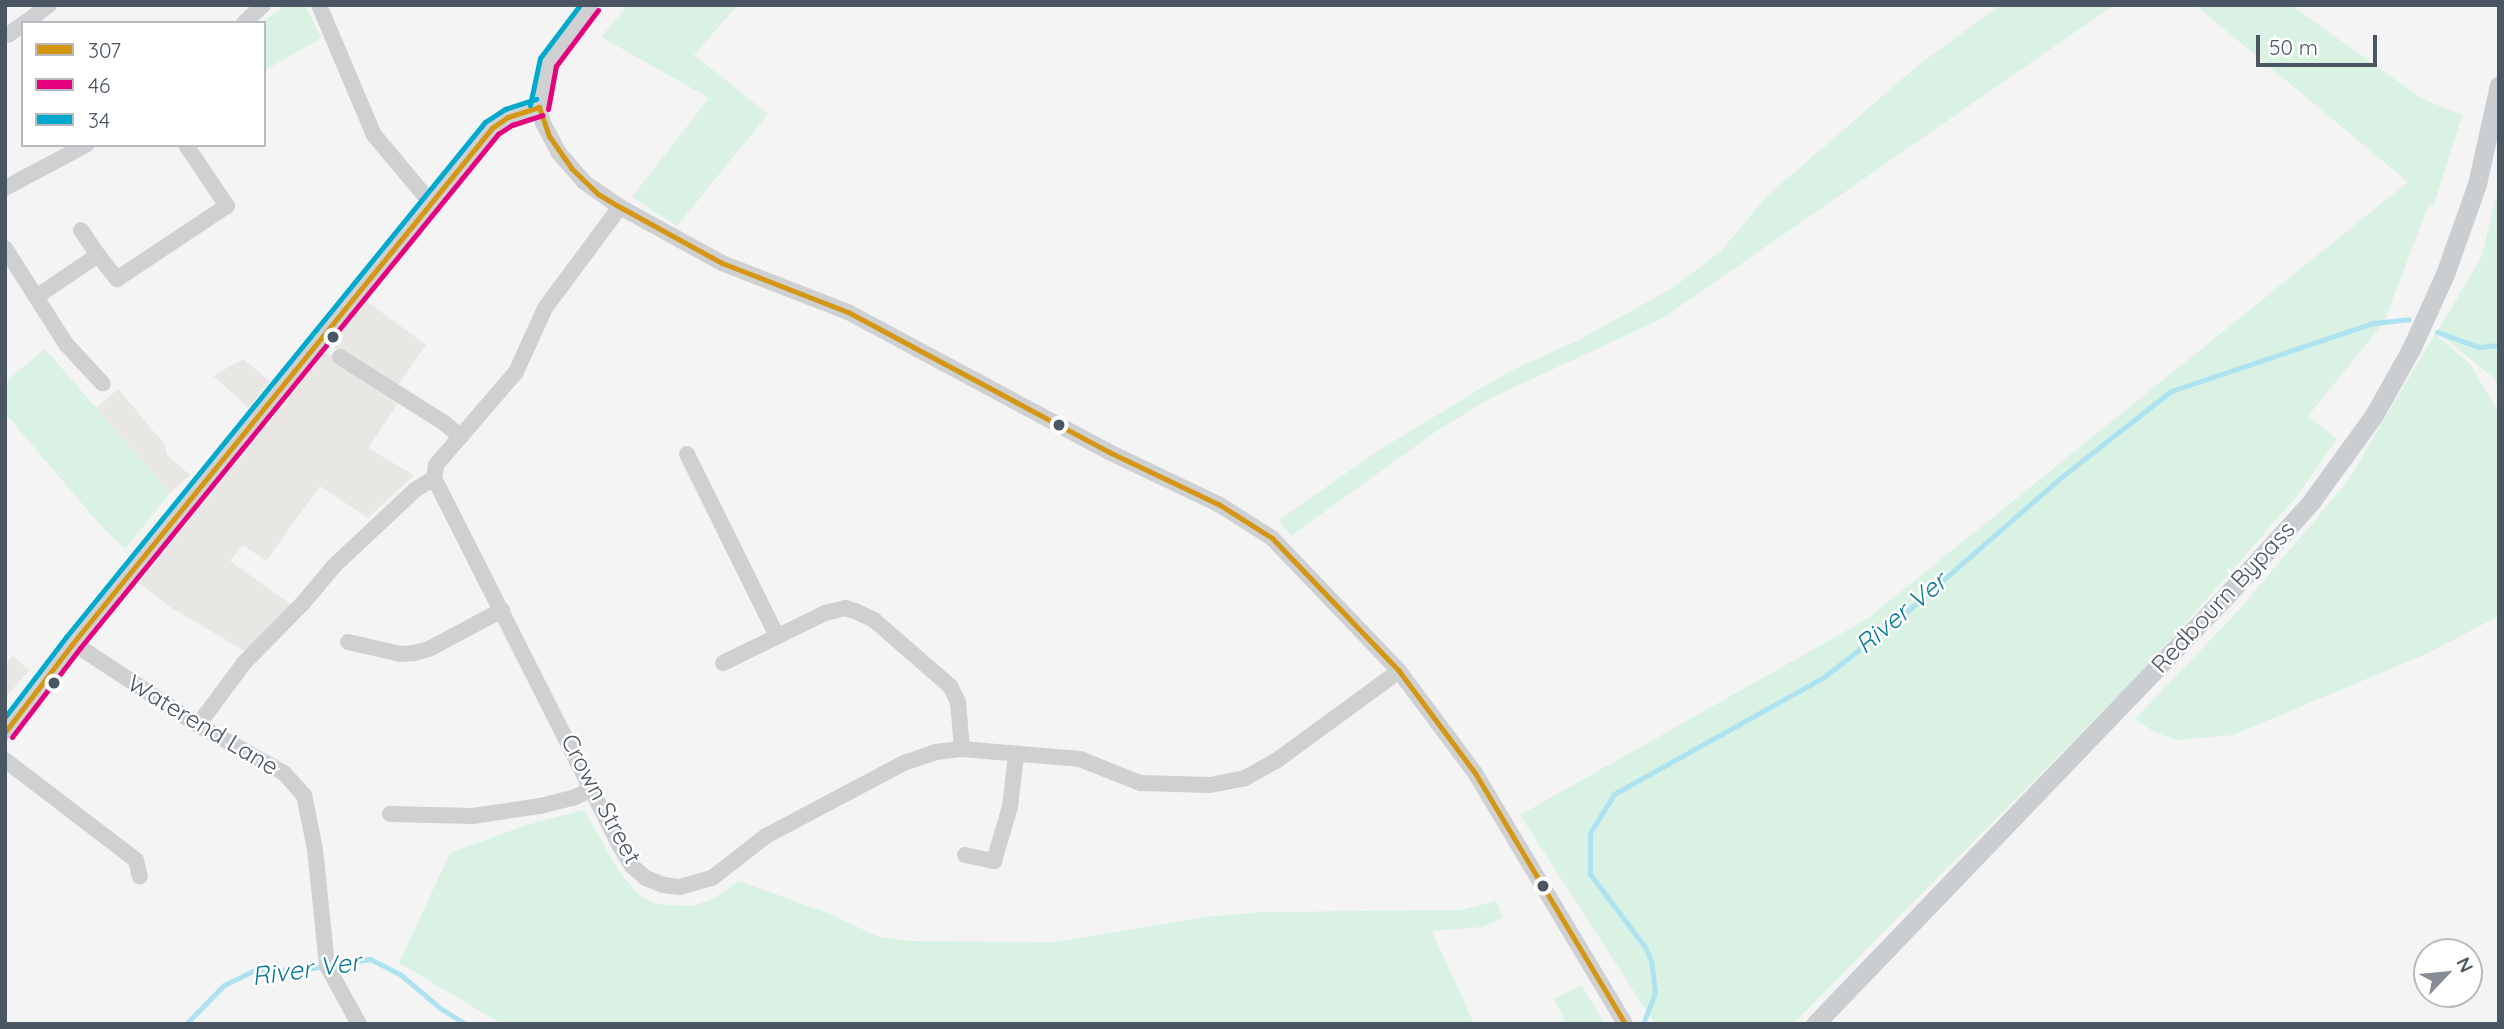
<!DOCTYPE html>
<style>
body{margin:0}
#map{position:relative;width:2504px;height:1029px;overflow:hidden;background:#f4f4f4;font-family:Quicksand,sans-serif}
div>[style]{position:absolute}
.commercial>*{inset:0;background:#e8e7e3}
.green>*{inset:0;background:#d9f2e3}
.stream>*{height:5px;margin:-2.5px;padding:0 2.5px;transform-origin:2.5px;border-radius:2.5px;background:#aee2f0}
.minor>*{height:16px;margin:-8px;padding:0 8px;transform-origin:8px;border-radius:8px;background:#ced0d2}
.major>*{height:19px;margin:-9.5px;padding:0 9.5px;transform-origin:9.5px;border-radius:9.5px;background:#caced1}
.bus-1>*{height:5px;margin:-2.5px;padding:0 2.5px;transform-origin:2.5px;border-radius:2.5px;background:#d49613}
.bus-2>*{height:5px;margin:-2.5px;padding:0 2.5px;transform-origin:2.5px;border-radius:2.5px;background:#e5007d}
.bus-3>*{height:5px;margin:-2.5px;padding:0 2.5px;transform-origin:2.5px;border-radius:2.5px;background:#00a9ce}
.dots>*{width:19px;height:19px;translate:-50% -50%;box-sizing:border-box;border:4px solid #fff;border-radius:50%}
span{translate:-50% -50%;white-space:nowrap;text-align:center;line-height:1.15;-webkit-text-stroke:5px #fff;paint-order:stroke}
.street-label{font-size:24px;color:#4a5661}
.water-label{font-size:26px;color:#0c7c9b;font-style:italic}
.frame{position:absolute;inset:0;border:7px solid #4a5661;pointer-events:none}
.legend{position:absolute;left:21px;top:21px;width:245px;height:126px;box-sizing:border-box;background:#fff;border:2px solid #b7bbc0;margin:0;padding:9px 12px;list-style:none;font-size:21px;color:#4a5661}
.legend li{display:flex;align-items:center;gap:14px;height:35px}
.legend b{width:35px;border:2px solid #b7bbc0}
.north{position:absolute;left:2413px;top:938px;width:70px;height:70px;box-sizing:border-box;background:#fff;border:2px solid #b7bbc0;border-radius:50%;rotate:64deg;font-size:19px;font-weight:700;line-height:28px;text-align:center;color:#4a5661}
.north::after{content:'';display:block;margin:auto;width:24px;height:32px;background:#868d94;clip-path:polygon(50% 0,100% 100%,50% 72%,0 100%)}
.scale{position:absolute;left:2256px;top:35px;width:121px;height:32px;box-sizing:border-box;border:4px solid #4a5661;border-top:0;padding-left:9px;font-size:21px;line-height:24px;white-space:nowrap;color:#4a5661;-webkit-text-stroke:5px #fff;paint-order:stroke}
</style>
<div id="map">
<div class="commercial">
<i style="clip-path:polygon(365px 300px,426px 345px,396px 388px,363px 370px,331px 345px)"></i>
<i style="clip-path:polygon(326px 352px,400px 400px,368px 448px,414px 475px,368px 518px,320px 486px,266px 561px,243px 545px,230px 561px,295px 607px,246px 652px,170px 607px,139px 583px)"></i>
<i style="clip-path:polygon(243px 359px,270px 381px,249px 408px,213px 376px)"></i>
<i style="clip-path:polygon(118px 389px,165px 445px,167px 455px,190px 475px,170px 493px,96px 408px)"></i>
<i style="clip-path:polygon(13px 656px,29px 670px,5px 698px,5px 664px)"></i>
</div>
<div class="green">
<i style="clip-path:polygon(286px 5px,302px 5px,307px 9px,321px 38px,264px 71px,264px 23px,261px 23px)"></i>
<i style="clip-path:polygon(628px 5px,738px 5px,694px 55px,768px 114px,677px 226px,632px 197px,709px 98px,601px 37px)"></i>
<i style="clip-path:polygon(2000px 5px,2114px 5px,1663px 318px,1487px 400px,1435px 432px,1291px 536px,1279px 520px,1379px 450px,1510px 371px,1579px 340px,1674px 287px,1721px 251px,1766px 197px,1916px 67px)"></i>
<i style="clip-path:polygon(2195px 5px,2291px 5px,2421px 98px,2462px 115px,2434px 205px,2429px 204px,2384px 322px,2308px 416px,2337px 439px,2297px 496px,2157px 656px,1793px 1024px,1655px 1024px,1520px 815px,1867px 619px,2408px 182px)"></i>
<i style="clip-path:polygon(2499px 185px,2499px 391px,2495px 379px,2437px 332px,2481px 258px)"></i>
<i style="clip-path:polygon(2435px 334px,2470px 364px,2499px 413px,2499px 616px,2426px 654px,2233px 735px,2177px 740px,2154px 732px,2135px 719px,2238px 611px,2347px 482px)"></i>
<i style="clip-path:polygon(45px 349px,170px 493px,125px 549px,102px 527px,5px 413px,5px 382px)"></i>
<i style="clip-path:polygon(584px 810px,620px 873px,639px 895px,656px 904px,691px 906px,711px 900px,739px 881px,830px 914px,879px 937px,911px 941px,1056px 942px,1206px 917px,1261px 912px,1462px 910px,1496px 901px,1503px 918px,1482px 927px,1432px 931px,1474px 1024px,502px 1024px,399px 963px,450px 853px,526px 825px)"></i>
<i style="clip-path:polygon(1581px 985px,1605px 1024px,1566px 1024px,1554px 999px)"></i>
</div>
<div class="stream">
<i style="left:2437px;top:332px;width:45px;rotate:19.7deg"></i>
<i style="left:2479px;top:347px;width:20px;rotate:-6deg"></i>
<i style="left:186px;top:1024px;width:54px;rotate:-45.7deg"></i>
<i style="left:224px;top:985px;width:32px;rotate:-26deg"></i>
<i style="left:253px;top:971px;width:59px;rotate:-2.9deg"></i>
<i style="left:312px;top:968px;width:59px;rotate:-8.8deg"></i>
<i style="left:370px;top:959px;width:35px;rotate:27deg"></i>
<i style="left:401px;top:975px;width:51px;rotate:40.2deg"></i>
<i style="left:440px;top:1008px;width:31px;rotate:32deg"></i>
<i style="left:1643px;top:1024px;width:34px;rotate:-69deg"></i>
<i style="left:1655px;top:992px;width:31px;rotate:-97deg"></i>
<i style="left:1651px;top:961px;width:15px;rotate:-113deg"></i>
<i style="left:1645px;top:947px;width:91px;rotate:-127deg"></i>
<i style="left:1590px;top:874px;width:41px;rotate:-90deg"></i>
<i style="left:1590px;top:833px;width:46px;rotate:-58.4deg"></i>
<i style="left:1614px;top:794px;width:240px;rotate:-29.1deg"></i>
<i style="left:1824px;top:677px;width:93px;rotate:-38deg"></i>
<i style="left:1897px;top:620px;width:215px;rotate:-41deg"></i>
<i style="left:2059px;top:479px;width:142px;rotate:-38.2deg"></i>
<i style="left:2171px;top:391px;width:213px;rotate:-18.6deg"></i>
<i style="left:2373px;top:323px;width:36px;rotate:-6deg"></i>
</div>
<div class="minor">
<i style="left:319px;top:5px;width:141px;rotate:67.1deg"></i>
<i style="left:374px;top:135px;width:87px;rotate:50.1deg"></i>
<i style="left:591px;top:5px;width:71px;rotate:127deg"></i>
<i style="left:548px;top:62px;width:46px;rotate:101.3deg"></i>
<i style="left:539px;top:107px;width:16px;rotate:76deg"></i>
<i style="left:543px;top:123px;width:34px;rotate:62deg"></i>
<i style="left:559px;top:153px;width:38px;rotate:49deg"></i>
<i style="left:584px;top:182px;width:44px;rotate:34.8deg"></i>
<i style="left:620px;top:207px;width:116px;rotate:28.8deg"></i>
<i style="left:722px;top:263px;width:135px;rotate:21.3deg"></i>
<i style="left:848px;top:312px;width:296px;rotate:28.2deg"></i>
<i style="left:1109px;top:452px;width:123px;rotate:25.5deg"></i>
<i style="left:1220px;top:505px;width:62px;rotate:32.4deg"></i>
<i style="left:1272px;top:538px;width:184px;rotate:46.3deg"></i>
<i style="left:1399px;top:671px;width:127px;rotate:53.3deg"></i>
<i style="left:1475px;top:773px;width:292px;rotate:59.1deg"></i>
<i style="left:25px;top:23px;width:30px;rotate:-37deg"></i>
<i style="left:244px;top:23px;width:26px;rotate:-43deg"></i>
<i style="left:8px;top:35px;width:19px;rotate:-36deg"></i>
<i style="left:5px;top:188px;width:92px;rotate:-28deg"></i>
<i style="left:81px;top:230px;width:30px;rotate:56deg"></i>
<i style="left:5px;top:248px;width:114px;rotate:57.6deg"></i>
<i style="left:66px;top:344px;width:54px;rotate:47.2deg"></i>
<i style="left:36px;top:297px;width:75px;rotate:-34.1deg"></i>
<i style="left:98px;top:255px;width:31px;rotate:52deg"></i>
<i style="left:117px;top:279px;width:132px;rotate:-33.6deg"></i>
<i style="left:227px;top:206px;width:73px;rotate:-123.9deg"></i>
<i style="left:340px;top:357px;width:122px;rotate:32.3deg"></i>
<i style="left:443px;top:422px;width:23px;rotate:40deg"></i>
<i style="left:687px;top:454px;width:203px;rotate:63.7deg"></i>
<i style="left:434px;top:478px;width:412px;rotate:63.2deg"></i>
<i style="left:620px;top:846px;width:23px;rotate:59deg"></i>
<i style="left:632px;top:866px;width:18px;rotate:41deg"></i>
<i style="left:646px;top:878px;width:18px;rotate:22deg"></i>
<i style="left:663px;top:885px;width:17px;rotate:7deg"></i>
<i style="left:680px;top:887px;width:33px;rotate:-16deg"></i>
<i style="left:712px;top:878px;width:68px;rotate:-37.9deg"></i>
<i style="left:766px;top:836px;width:156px;rotate:-27.9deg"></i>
<i style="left:904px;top:763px;width:34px;rotate:-19deg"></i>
<i style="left:936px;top:752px;width:26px;rotate:-7deg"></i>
<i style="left:962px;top:749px;width:118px;rotate:4.8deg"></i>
<i style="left:1080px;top:759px;width:65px;rotate:21.8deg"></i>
<i style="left:1140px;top:783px;width:70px;rotate:1.6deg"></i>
<i style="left:1210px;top:785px;width:36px;rotate:-11deg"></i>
<i style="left:1245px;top:778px;width:35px;rotate:-29deg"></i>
<i style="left:1276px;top:761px;width:152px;rotate:-36.2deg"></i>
<i style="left:348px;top:642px;width:54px;rotate:12.8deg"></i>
<i style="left:401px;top:654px;width:13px;rotate:-4deg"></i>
<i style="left:414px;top:653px;width:16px;rotate:-15deg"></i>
<i style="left:429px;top:649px;width:83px;rotate:-28.1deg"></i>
<i style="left:73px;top:643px;width:149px;rotate:33.3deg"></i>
<i style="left:198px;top:725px;width:98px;rotate:29.2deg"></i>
<i style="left:284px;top:773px;width:30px;rotate:48deg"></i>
<i style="left:304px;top:795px;width:55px;rotate:78.5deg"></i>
<i style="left:315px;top:849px;width:118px;rotate:84.1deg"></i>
<i style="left:327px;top:966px;width:66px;rotate:61.1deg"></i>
<i style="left:723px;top:663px;width:114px;rotate:-26.1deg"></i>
<i style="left:825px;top:613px;width:21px;rotate:-14deg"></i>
<i style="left:845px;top:608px;width:10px;rotate:17deg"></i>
<i style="left:855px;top:611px;width:21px;rotate:25deg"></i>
<i style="left:874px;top:620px;width:101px;rotate:41deg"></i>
<i style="left:950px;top:686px;width:18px;rotate:63deg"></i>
<i style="left:958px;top:702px;width:47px;rotate:85.1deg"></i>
<i style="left:198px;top:725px;width:77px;rotate:-53.4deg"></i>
<i style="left:244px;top:663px;width:84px;rotate:-45.5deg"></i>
<i style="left:303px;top:603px;width:48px;rotate:-50deg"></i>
<i style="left:334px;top:566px;width:111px;rotate:-43.2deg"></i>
<i style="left:415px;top:490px;width:22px;rotate:-32deg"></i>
<i style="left:434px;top:478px;width:13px;rotate:-81deg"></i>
<i style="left:436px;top:465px;width:123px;rotate:-49.3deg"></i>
<i style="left:516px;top:372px;width:70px;rotate:-65.6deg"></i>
<i style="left:545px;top:308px;width:126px;rotate:-53.4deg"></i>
<i style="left:5px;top:732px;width:112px;rotate:-52.6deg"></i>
<i style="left:73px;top:643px;width:664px;rotate:-50.87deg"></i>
<i style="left:492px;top:128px;width:19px;rotate:-35deg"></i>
<i style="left:508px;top:117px;width:33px;rotate:-18deg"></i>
<i style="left:5px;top:760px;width:165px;rotate:37.4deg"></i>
<i style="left:136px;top:860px;width:17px;rotate:77deg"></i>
<i style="left:390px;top:814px;width:83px;rotate:1.4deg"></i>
<i style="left:473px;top:816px;width:68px;rotate:-8.5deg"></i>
<i style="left:540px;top:806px;width:34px;rotate:-14deg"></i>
<i style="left:573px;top:798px;width:23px;rotate:-25deg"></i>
<i style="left:965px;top:855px;width:30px;rotate:12deg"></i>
<i style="left:994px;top:861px;width:56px;rotate:-73.5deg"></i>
<i style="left:1010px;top:807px;width:52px;rotate:-83.4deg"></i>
</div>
<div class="major">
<i style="left:1815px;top:1024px;width:592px;rotate:-46.16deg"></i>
<i style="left:2225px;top:597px;width:128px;rotate:-47.8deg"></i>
<i style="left:2311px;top:502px;width:107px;rotate:-54.1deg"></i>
<i style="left:2374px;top:415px;width:76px;rotate:-60.7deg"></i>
<i style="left:2411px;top:349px;width:82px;rotate:-65.6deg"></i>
<i style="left:2445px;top:274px;width:96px;rotate:-70.4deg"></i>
<i style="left:2477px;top:184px;width:101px;rotate:-77.5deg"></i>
</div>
<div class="bus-1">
<i style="left:539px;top:107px;width:31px;rotate:71deg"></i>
<i style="left:549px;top:136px;width:39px;rotate:55deg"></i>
<i style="left:571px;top:168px;width:37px;rotate:44deg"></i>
<i style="left:598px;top:194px;width:26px;rotate:31deg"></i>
<i style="left:620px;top:207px;width:116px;rotate:28.8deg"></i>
<i style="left:722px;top:263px;width:135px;rotate:21.3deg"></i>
<i style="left:848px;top:312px;width:296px;rotate:28.2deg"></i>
<i style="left:1109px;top:452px;width:123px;rotate:25.5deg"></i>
<i style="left:1220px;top:505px;width:62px;rotate:32.4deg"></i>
<i style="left:1272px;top:538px;width:184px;rotate:46.3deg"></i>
<i style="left:1399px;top:671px;width:127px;rotate:53.3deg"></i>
<i style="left:1475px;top:773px;width:292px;rotate:59.1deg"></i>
<i style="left:5px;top:732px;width:112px;rotate:-52.6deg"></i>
<i style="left:73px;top:643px;width:664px;rotate:-50.87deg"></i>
<i style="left:492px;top:128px;width:19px;rotate:-35deg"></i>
<i style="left:508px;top:117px;width:33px;rotate:-18deg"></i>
</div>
<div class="bus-2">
<i style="left:548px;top:109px;width:44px;rotate:-79.5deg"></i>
<i style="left:556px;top:66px;width:70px;rotate:-53.1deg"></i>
<i style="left:12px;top:737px;width:112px;rotate:-52.6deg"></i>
<i style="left:80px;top:648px;width:663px;rotate:-50.88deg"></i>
<i style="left:498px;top:134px;width:17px;rotate:-33deg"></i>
<i style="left:512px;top:125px;width:32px;rotate:-18deg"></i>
</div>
<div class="bus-3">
<i style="left:530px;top:105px;width:48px;rotate:-78deg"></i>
<i style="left:540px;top:58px;width:66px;rotate:-53deg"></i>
<i style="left:5px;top:717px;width:101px;rotate:-52.7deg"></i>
<i style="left:66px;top:637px;width:664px;rotate:-50.87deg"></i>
<i style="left:485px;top:122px;width:24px;rotate:-33deg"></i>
<i style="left:505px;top:109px;width:33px;rotate:-18deg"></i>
</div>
<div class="dots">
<i style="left:333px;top:337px;background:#4a5661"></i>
<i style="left:1059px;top:425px;background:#4a5661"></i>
<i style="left:54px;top:683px;background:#4a5661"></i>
<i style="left:1543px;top:886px;background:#4a5661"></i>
</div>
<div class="street-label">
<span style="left:2223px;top:597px;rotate:-47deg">Redbourn Bypass</span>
<span style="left:203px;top:725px;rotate:31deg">Waterend Lane</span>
<span style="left:601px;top:799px;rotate:62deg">Crown Street</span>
</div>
<div class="water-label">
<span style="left:1901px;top:613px;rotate:-40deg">River Ver</span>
<span style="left:306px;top:969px;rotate:-8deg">River Ver</span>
</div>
<div class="frame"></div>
<ul class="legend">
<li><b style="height:9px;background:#d49613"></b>307</li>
<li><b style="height:9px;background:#e5007d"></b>46</li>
<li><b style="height:9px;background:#00a9ce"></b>34</li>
</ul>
<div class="north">N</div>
<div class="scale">50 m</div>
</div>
